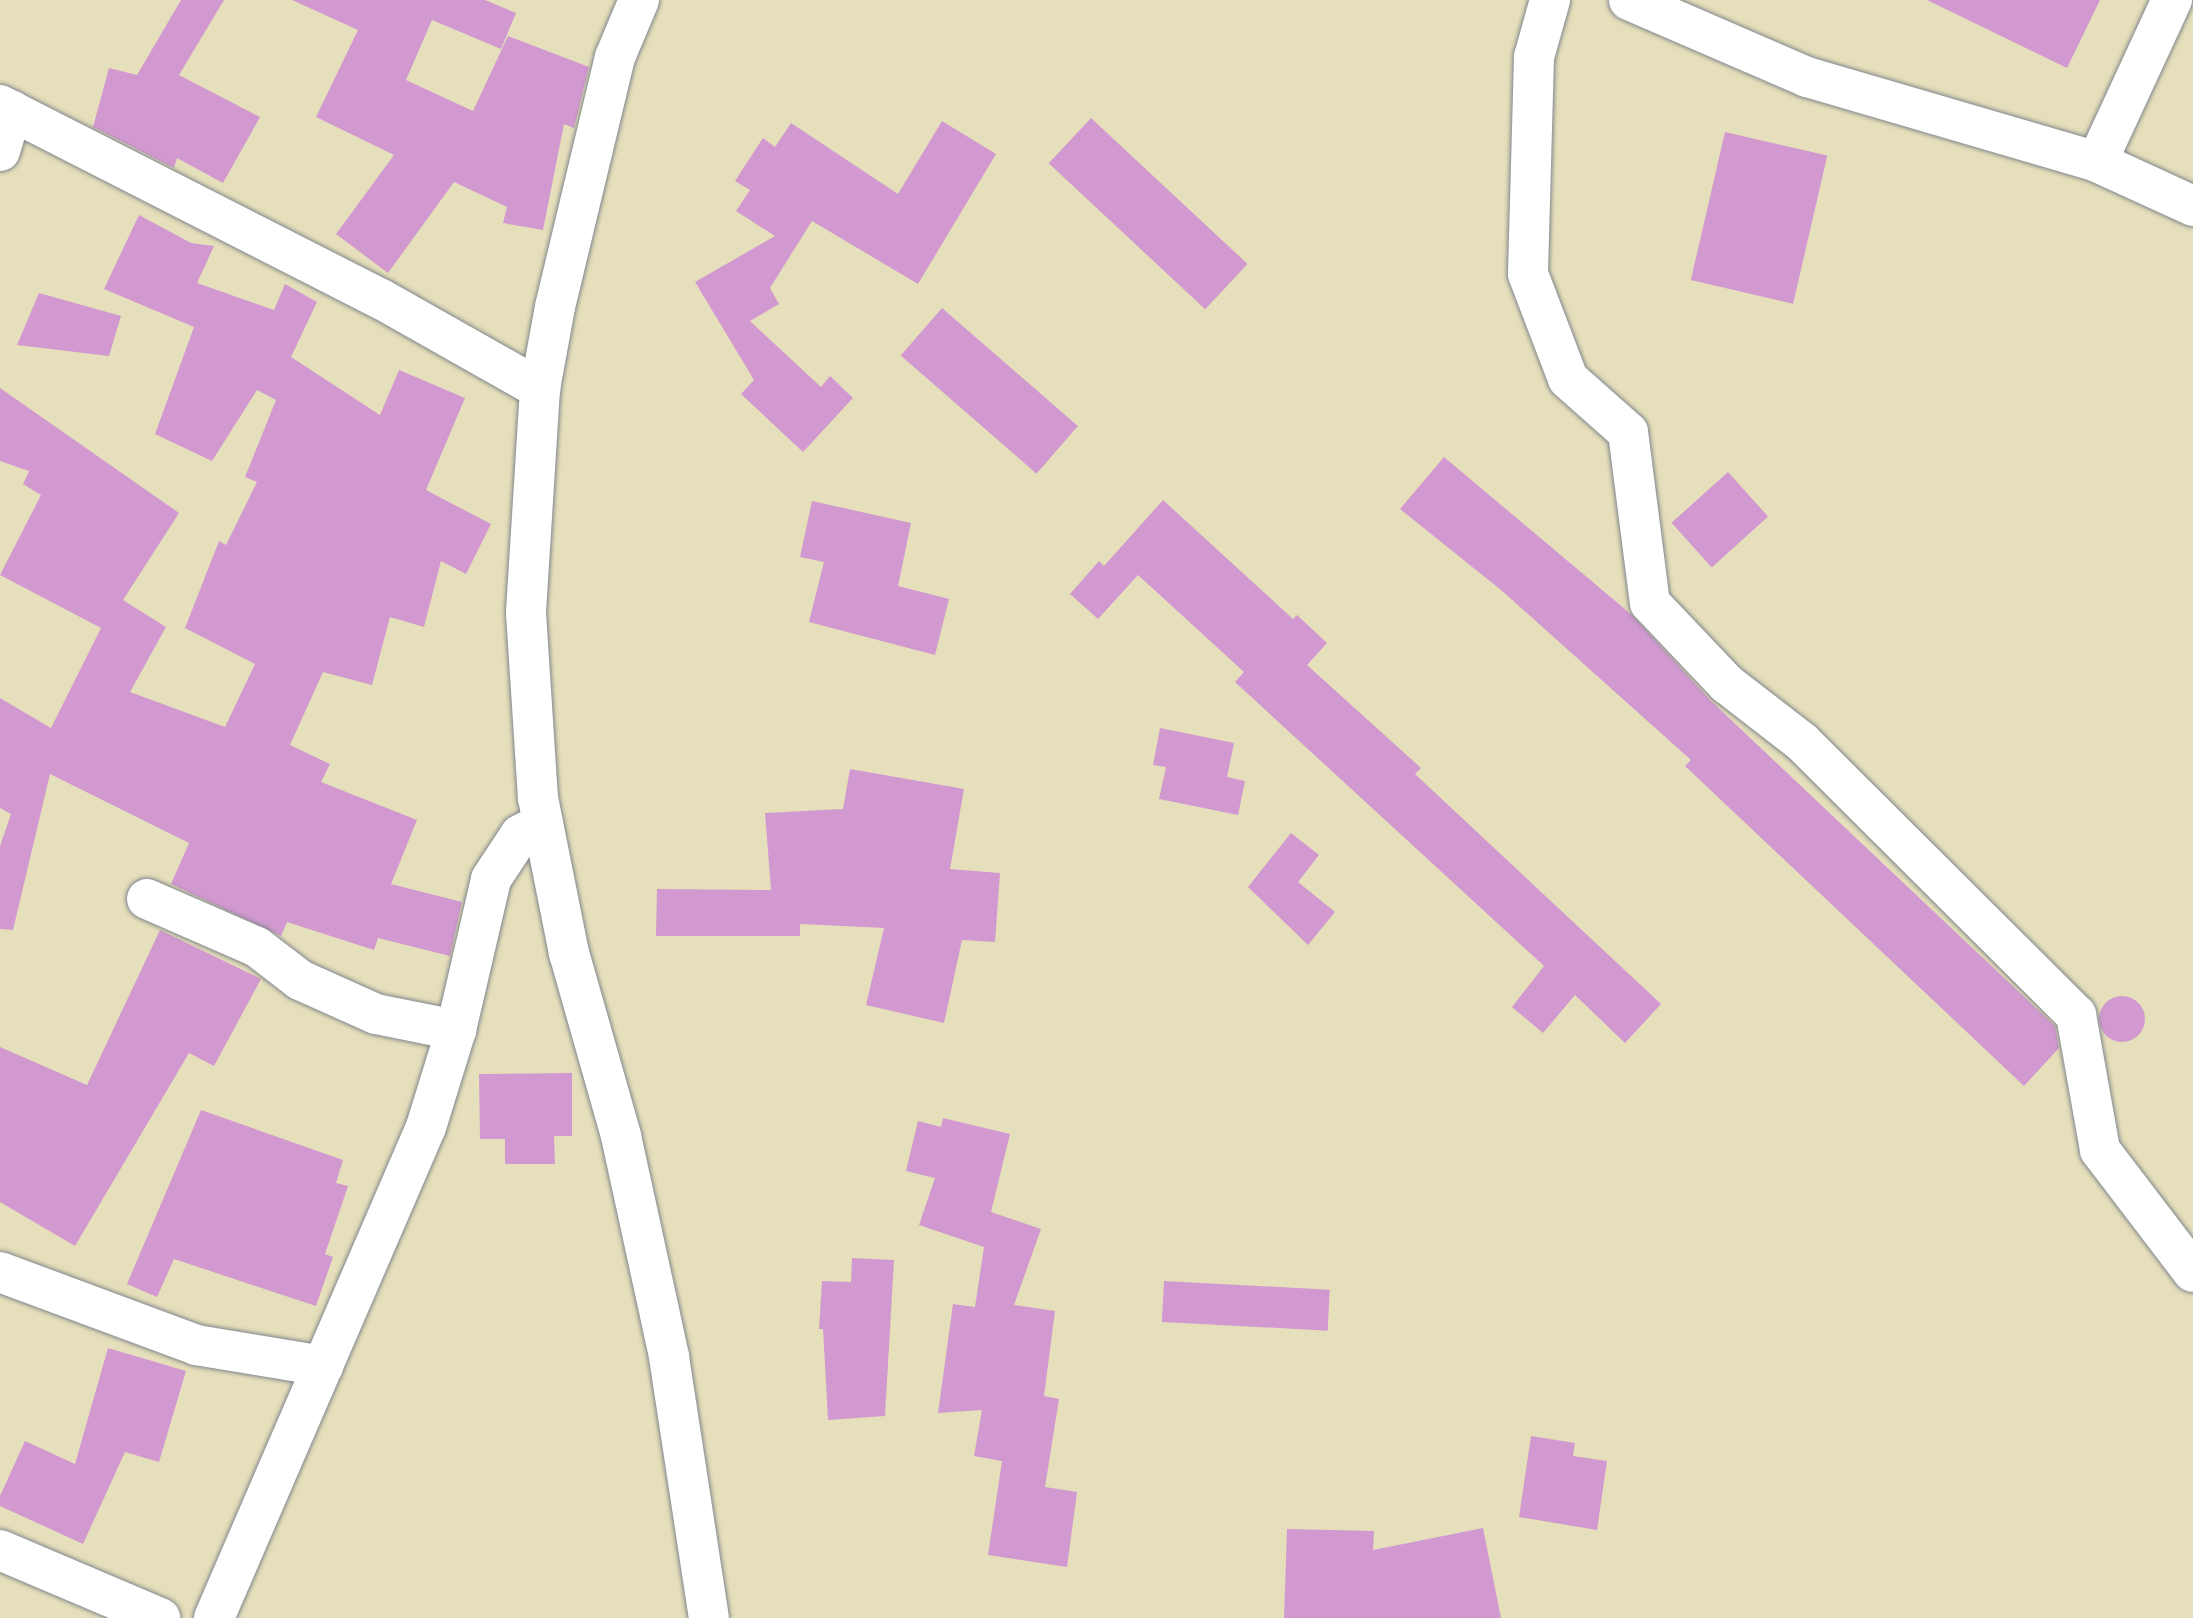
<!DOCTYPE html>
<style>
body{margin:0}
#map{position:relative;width:2193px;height:1618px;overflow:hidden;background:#e6dfbb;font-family:"Playpen Sans",sans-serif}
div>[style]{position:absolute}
.building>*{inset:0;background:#d299d0;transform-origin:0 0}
.round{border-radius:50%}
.roads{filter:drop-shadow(0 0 2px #80878c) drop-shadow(0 0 2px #80878c)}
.minor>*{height:40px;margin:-20px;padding:0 20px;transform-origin:20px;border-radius:20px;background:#fff}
span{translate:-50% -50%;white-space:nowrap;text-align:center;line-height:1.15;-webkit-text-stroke:8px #f6f6f2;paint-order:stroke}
</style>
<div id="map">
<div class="building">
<i style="clip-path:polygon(181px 0,224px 0,179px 75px,260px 117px,223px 183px,177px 158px,174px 168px,93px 127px,109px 68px,137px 75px)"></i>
<i style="clip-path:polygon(292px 0,485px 0,516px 13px,501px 49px,432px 20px,406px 80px,473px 111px,508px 36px,589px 67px,574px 128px,564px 124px,543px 230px,503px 223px,507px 207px,454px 182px,388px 273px,336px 234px,394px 155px,316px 117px,358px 30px)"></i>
<i style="clip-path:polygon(1927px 0,2100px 0,2067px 68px)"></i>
<i style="left:1091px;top:118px;width:214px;height:62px;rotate:43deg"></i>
<i style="clip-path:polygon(942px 121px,996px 154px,918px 284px,812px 221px,770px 288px,779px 304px,750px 321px,821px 387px,830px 376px,853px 398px,803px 452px,741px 394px,754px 380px,695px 282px,775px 236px,736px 211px,750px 190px,735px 181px,763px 138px,775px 147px,791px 123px,898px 194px)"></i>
<i style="left:1725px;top:132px;width:105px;height:152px;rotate:13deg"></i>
<i style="clip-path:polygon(139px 215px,191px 243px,214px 246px,197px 283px,274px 310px,285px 284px,317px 302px,291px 357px,380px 415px,399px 370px,465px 398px,426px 490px,491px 524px,466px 574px,441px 561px,424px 627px,390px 617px,372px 685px,323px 672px,290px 745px,330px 764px,321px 782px,417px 820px,391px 884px,462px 902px,450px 956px,378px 938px,374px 950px,287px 922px,281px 936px,171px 884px,189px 843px,50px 774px,13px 930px,0 929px,0 846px,11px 814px,0 808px,0 698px,51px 728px,101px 628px,0 575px,41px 495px,23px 484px,29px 471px,0 461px,0 388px,179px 513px,123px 600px,166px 627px,130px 692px,225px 727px,255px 664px,185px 628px,219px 541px,226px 545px,257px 482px,245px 477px,276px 400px,257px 390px,212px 461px,155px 434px,194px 327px,104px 289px)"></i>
<i style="clip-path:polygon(39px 293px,121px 316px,109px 356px,17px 345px)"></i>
<i style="left:942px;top:308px;width:180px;height:63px;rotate:41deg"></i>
<i style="clip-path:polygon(1444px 457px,1632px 615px,1710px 700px,2055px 1026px,2059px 1048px,2024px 1086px,1685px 766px,1691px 760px,1501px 590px,1400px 509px)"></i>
<i style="left:1728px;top:472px;width:60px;height:76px;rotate:48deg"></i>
<i style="clip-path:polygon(1163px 500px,1293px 619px,1297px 615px,1327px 643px,1307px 665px,1421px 768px,1415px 774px,1661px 1004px,1625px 1043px,1575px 995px,1543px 1033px,1512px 1007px,1544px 966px,1235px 682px,1244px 672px,1138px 575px,1098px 619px,1070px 594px,1099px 561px,1104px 566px)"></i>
<i style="clip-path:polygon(812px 501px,911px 523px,898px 586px,949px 599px,935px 655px,809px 622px,824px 562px,800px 557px)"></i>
<i style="clip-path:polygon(1160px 728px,1234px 743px,1227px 777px,1245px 781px,1238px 815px,1159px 799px,1166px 767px,1153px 765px)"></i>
<i style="clip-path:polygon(850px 769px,964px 789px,950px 869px,1000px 873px,995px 942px,962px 940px,944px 1023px,866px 1005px,884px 928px,800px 924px,800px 936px,656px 936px,657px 889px,771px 890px,765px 813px,843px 809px)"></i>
<i style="clip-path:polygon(1291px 833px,1319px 855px,1298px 882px,1335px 912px,1308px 945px,1248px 887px)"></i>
<i style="clip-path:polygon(160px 930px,261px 979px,214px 1066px,189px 1053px,75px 1246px,0 1202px,0 1047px,87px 1085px)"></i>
<i class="round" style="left:2099px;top:996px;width:46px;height:46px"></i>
<i style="clip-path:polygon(572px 1073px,572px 1136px,554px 1136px,555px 1164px,505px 1164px,505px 1139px,480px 1139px,479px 1074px)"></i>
<i style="clip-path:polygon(201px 1110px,343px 1160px,336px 1183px,348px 1186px,325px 1254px,333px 1257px,316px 1306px,174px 1259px,157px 1297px,127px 1284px)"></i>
<i style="clip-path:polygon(943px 1118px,1010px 1134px,991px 1212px,1041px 1229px,1014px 1305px,1055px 1311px,1044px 1396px,1059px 1399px,1045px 1487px,1077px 1492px,1067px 1567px,988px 1555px,1002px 1461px,974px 1456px,982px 1410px,938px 1413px,953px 1304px,975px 1307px,984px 1247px,919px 1225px,935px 1178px,906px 1171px,918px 1121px,941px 1127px)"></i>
<i style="clip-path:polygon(852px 1258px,894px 1260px,885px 1416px,828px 1420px,823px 1329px,819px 1329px,822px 1281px,851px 1282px)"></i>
<i style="left:1164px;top:1281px;width:166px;height:41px;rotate:3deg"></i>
<i style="clip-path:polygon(108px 1348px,186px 1371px,159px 1462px,125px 1452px,83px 1544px,0 1506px,0 1496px,25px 1441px,75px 1464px)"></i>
<i style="clip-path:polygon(1531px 1436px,1575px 1443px,1573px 1456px,1607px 1461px,1597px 1530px,1519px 1517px)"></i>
<i style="clip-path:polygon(1483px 1528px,1501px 1618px,1284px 1618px,1287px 1529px,1374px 1531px,1373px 1550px)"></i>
</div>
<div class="roads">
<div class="minor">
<i style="left:639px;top:0;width:62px;rotate:112.8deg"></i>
<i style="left:615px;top:57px;width:257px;rotate:103.5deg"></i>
<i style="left:555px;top:307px;width:83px;rotate:100.4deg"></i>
<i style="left:540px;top:389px;width:224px;rotate:93.6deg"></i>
<i style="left:526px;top:613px;width:185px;rotate:86.3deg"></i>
<i style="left:538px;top:798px;width:158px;rotate:78.7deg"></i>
<i style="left:569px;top:953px;width:190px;rotate:74.1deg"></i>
<i style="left:621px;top:1136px;width:226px;rotate:77.7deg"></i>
<i style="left:669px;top:1357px;width:264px;rotate:81.3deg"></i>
<i style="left:1550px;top:0;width:59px;rotate:105.7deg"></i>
<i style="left:1534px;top:57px;width:217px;rotate:91.6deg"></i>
<i style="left:1528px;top:274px;width:112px;rotate:69.1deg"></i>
<i style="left:1568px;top:379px;width:80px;rotate:41.5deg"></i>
<i style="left:1628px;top:432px;width:172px;rotate:82.7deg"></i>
<i style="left:1650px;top:603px;width:112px;rotate:46.5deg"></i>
<i style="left:1727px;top:684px;width:95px;rotate:37.7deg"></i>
<i style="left:1802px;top:742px;width:387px;rotate:44.9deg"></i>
<i style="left:2076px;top:1015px;width:137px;rotate:79.9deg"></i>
<i style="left:2100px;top:1150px;width:153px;rotate:52.7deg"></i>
<i style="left:1629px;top:0;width:194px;rotate:23.4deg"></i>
<i style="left:1807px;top:77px;width:302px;rotate:16.3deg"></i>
<i style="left:2097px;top:162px;width:106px;rotate:24.6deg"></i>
<i style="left:0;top:105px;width:428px;rotate:27deg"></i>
<i style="left:381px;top:299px;width:183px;rotate:29.5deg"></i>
<i style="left:0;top:151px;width:42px;rotate:-73.3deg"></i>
<i style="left:2097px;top:162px;width:179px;rotate:-65.2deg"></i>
<i style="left:147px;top:899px;width:120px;rotate:23.6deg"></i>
<i style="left:257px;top:947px;width:54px;rotate:37.5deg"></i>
<i style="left:300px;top:980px;width:83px;rotate:24.1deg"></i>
<i style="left:376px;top:1014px;width:82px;rotate:11.3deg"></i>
<i style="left:0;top:1272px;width:209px;rotate:20.4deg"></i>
<i style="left:196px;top:1345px;width:129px;rotate:9.4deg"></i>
<i style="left:0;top:1550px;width:174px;rotate:23deg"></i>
<i style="left:214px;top:1618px;width:535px;rotate:-66.65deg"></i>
<i style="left:426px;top:1127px;width:102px;rotate:-72.8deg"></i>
<i style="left:456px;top:1030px;width:155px;rotate:-76.9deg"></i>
<i style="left:491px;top:879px;width:53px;rotate:-56.6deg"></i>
<i style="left:520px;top:835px;width:26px;rotate:-28deg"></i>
</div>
</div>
</div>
